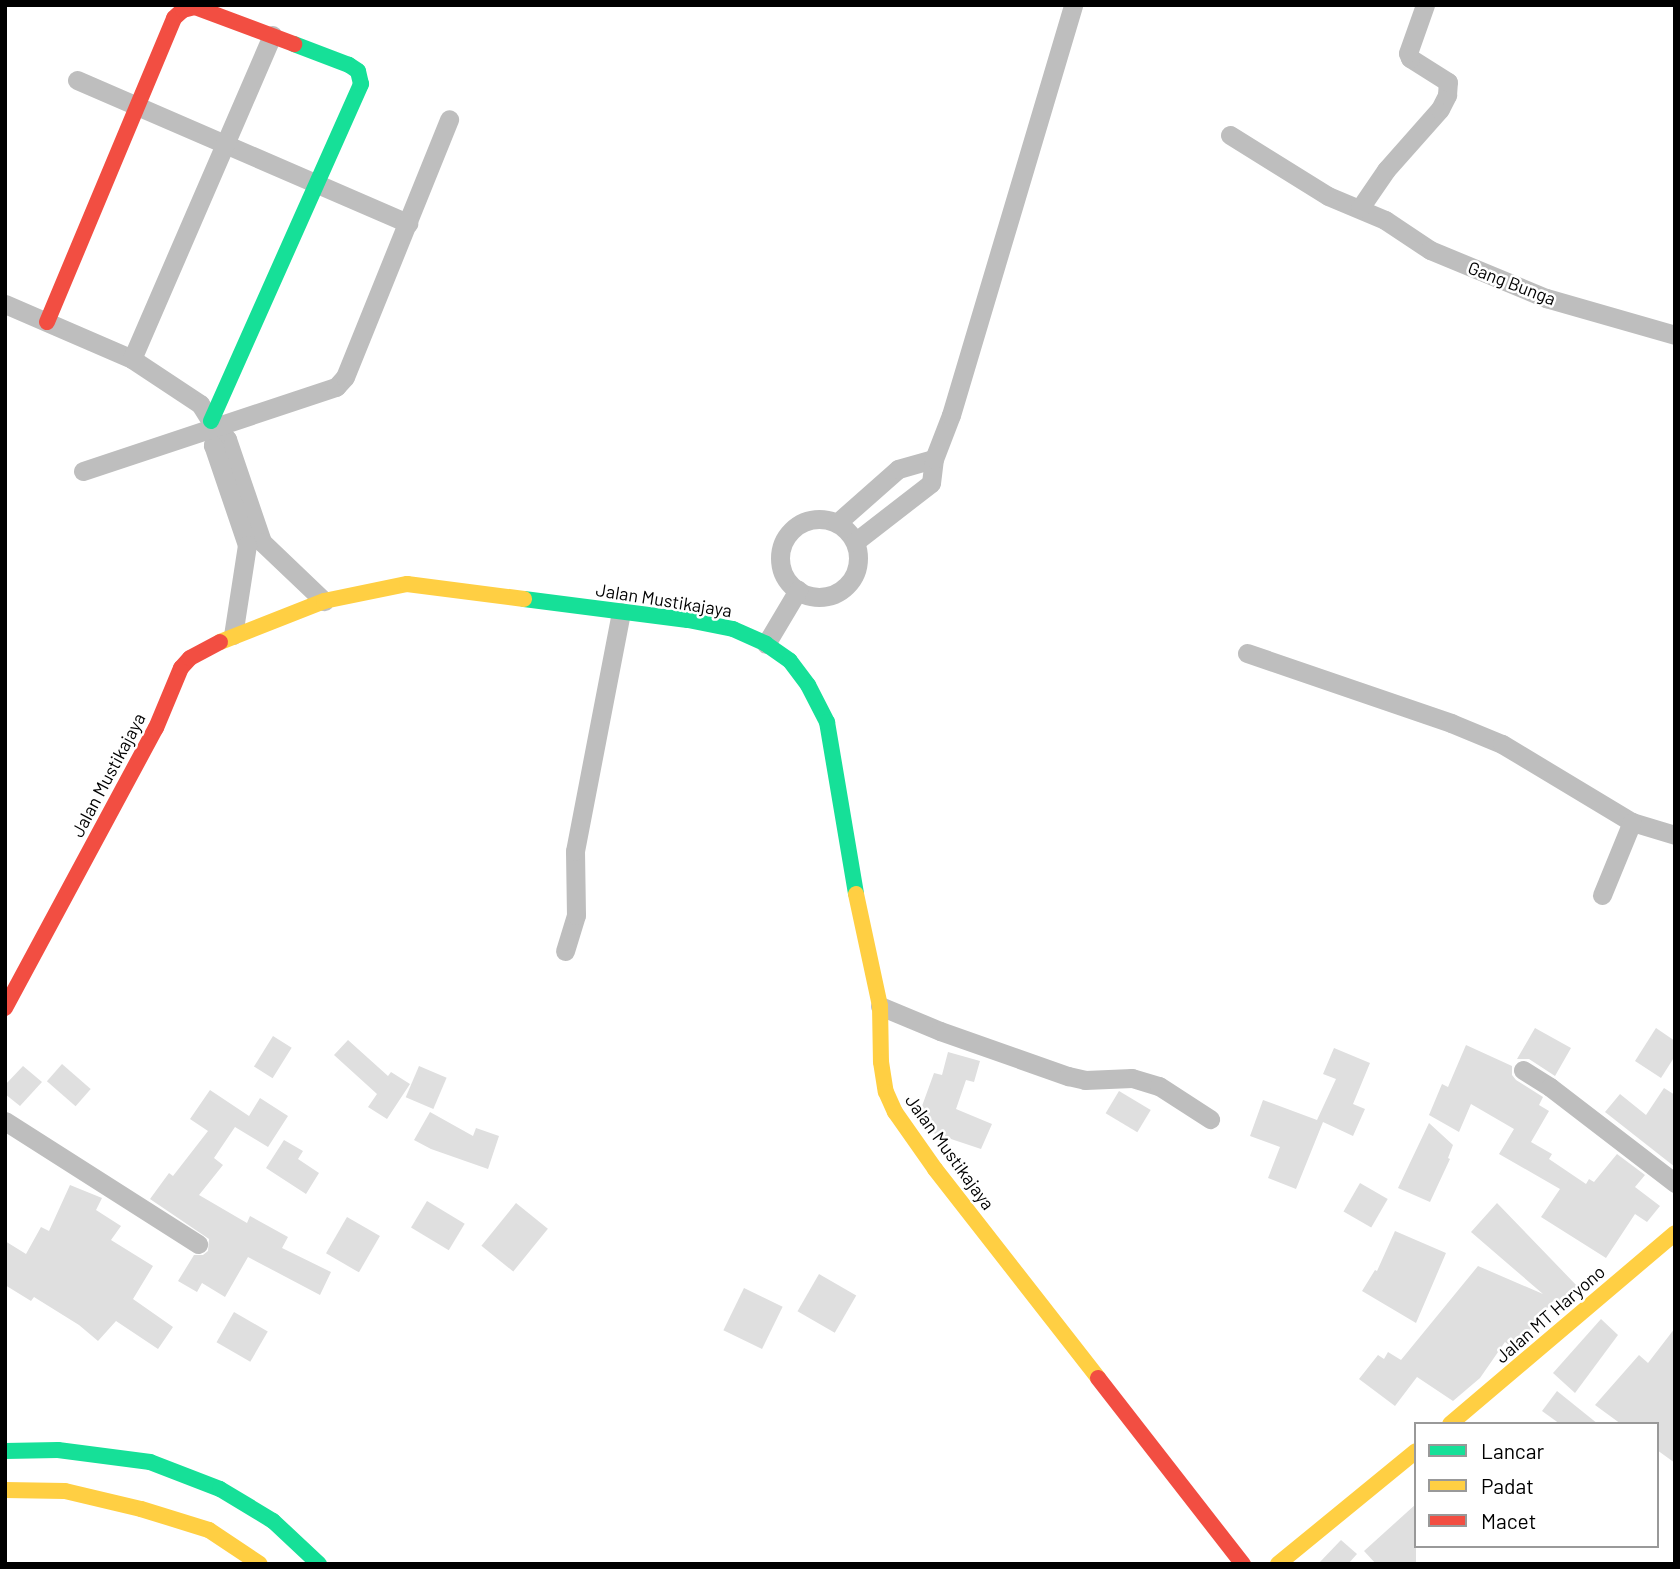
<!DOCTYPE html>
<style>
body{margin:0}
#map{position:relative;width:1680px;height:1569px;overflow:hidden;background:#fff;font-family:Barlow,sans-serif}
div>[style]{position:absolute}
.building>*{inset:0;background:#dfdfdf;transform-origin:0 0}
.street>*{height:19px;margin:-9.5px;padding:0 9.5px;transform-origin:9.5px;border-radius:9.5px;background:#bebebe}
.street>.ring{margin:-9.5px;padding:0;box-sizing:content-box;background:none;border:19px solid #bebebe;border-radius:50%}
.fast>*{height:16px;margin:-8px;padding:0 8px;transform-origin:8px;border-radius:8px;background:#16e098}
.slow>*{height:16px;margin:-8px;padding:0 8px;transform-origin:8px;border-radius:8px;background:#ffcf43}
.jam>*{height:16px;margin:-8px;padding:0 8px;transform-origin:8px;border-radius:8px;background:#f24e42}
span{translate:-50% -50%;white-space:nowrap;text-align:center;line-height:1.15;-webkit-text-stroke:5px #fff;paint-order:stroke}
.street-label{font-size:18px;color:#000}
.frame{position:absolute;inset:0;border:7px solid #000;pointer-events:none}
.legend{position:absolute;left:1414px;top:1422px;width:245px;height:126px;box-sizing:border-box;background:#fff;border:2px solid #999;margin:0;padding:9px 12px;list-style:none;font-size:21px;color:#000}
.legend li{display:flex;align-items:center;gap:14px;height:35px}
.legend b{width:35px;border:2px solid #999}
</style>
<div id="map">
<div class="building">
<i style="clip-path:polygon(1535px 1028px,1571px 1048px,1555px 1076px,1529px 1059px,1517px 1059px)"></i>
<i style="clip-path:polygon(1656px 1028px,1675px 1041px,1675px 1056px,1661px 1078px,1635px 1061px)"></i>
<i style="left:273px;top:1036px;width:22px;height:36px;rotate:32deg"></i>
<i style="clip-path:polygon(348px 1040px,388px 1076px,391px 1072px,410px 1084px,387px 1119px,368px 1107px,377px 1094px,334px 1055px)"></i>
<i style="clip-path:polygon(1466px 1045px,1512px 1066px,1512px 1075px,1516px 1080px,1543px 1097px,1539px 1105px,1549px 1111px,1531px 1142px,1552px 1154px,1549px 1159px,1586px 1184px,1589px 1179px,1594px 1182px,1617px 1154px,1645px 1175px,1635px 1187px,1660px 1206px,1647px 1222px,1635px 1214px,1606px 1258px,1541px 1217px,1560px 1189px,1499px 1154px,1514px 1129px,1471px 1104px,1459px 1132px,1429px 1115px,1442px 1084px,1448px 1087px)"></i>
<i style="clip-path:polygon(1334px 1048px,1370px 1063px,1353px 1104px,1365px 1109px,1353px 1136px,1323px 1122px,1296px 1189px,1268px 1178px,1280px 1147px,1250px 1136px,1263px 1100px,1317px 1120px,1336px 1079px,1323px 1074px)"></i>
<i style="clip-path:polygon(948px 1052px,980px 1061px,974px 1082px,966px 1080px,956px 1109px,992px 1124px,981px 1149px,927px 1131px,918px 1117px,934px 1073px,942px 1075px)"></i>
<i style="left:62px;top:1064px;width:38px;height:23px;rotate:41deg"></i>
<i style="clip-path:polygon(23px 1066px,42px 1082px,20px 1106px,5px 1094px,5px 1085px)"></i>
<i style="left:419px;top:1066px;width:30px;height:34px;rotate:23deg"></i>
<i style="clip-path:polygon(1664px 1088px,1675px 1095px,1675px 1167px,1605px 1112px,1620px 1094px,1646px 1115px)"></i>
<i style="clip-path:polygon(210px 1090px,249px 1116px,260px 1098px,288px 1116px,268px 1147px,235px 1127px,214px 1158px,223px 1165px,199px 1195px,247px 1223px,250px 1216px,288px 1237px,282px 1248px,331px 1272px,320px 1295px,248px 1257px,225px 1297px,202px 1283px,197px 1292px,178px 1281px,194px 1255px,203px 1255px,208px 1251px,209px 1239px,150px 1199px,169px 1173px,173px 1176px,208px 1131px,190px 1119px)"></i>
<i style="left:1119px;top:1091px;width:37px;height:26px;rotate:31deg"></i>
<i style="clip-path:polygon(430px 1112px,473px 1136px,476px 1128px,499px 1136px,488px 1169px,431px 1149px,414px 1140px)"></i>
<i style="clip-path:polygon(1429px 1123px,1453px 1145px,1448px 1158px,1450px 1159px,1430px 1202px,1398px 1188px)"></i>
<i style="clip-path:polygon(284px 1140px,303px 1151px,298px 1159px,319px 1173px,306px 1194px,266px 1168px)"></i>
<i style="left:1360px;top:1183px;width:32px;height:33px;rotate:30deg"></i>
<i style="clip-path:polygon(70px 1185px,102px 1198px,96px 1210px,121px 1226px,111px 1240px,153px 1266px,133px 1299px,173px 1327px,158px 1349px,116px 1321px,98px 1341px,79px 1325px,34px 1297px,31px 1301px,5px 1285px,5px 1241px,26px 1254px,41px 1227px,49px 1231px)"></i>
<i style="left:427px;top:1201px;width:44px;height:31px;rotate:31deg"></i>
<i style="left:516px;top:1203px;width:41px;height:55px;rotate:39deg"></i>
<i style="clip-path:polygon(1497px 1203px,1579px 1288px,1559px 1308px,1553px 1301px,1514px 1349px,1505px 1342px,1480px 1378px,1453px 1401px,1417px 1377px,1395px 1406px,1359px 1379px,1378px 1355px,1384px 1359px,1388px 1352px,1401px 1360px,1478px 1266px,1543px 1294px,1471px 1232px)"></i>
<i style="left:347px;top:1217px;width:38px;height:42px;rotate:30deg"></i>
<i style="clip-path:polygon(1395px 1231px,1446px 1253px,1416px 1323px,1362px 1291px,1375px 1270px,1377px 1271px)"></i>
<i style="left:819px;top:1274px;width:43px;height:43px;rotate:30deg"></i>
<i style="left:744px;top:1288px;width:43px;height:47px;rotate:26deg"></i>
<i style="left:234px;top:1312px;width:39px;height:35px;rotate:30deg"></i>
<i style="clip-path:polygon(1601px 1319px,1618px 1335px,1575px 1393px,1553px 1373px)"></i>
<i style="clip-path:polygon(1675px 1328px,1675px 1463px,1657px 1450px,1657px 1424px,1621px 1424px,1595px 1405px,1639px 1355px,1648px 1363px)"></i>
<i style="clip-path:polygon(1557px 1391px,1598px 1424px,1560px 1424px,1542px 1411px)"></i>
<i style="clip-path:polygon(1416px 1504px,1416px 1564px,1376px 1564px,1364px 1551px)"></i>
<i style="clip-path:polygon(1341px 1540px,1357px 1554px,1348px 1564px,1318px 1564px)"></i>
</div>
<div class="street">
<i style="left:77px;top:80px;width:361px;rotate:23.4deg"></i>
<i style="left:1230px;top:135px;width:115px;rotate:31.9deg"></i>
<i style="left:1328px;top:196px;width:62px;rotate:22.8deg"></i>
<i style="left:1385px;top:220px;width:54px;rotate:33.7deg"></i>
<i style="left:1430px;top:250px;width:126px;rotate:22.5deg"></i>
<i style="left:1546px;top:298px;width:134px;rotate:16deg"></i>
<i style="left:1360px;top:208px;width:46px;rotate:-55.6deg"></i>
<i style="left:1386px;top:170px;width:81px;rotate:-48.5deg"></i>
<i style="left:1440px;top:109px;width:16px;rotate:-63deg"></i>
<i style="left:1447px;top:95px;width:13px;rotate:-86deg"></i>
<i style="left:1448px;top:82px;width:45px;rotate:-147.7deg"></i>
<i style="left:1410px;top:58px;width:5px;rotate:-112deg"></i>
<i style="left:1408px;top:53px;width:51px;rotate:-70.5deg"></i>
<i style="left:5px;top:304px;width:138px;rotate:23.4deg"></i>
<i style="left:132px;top:359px;width:82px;rotate:33.5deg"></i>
<i style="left:200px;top:404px;width:32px;rotate:58deg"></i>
<i style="left:217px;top:431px;width:13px;rotate:39deg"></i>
<i style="left:227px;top:439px;width:109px;rotate:71.2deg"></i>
<i style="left:262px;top:542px;width:86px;rotate:43.6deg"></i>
<i style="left:132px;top:359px;width:353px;rotate:-66.6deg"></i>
<i style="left:217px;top:431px;width:15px;rotate:106deg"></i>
<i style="left:213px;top:445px;width:106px;rotate:71.2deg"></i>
<i style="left:247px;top:545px;width:91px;rotate:98.8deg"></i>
<i style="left:83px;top:471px;width:267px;rotate:-18.4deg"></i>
<i style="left:336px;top:387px;width:13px;rotate:-48deg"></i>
<i style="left:345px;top:377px;width:278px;rotate:-68deg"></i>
<i class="ring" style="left:780px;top:519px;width:59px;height:59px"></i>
<i style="left:837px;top:523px;width:81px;rotate:-41.5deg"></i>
<i style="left:898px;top:469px;width:37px;rotate:-16deg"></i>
<i style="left:855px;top:542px;width:96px;rotate:-37.8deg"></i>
<i style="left:931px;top:483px;width:24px;rotate:-83deg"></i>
<i style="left:934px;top:459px;width:47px;rotate:-68.9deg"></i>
<i style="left:951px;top:415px;width:428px;rotate:-73.4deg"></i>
<i style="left:766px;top:644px;width:63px;rotate:-59.3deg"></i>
<i style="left:1247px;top:653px;width:216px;rotate:18.9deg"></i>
<i style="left:1451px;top:723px;width:55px;rotate:22.4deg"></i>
<i style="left:1502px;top:744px;width:152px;rotate:31deg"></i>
<i style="left:1632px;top:822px;width:45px;rotate:16.8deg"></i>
<i style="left:1602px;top:895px;width:79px;rotate:-67.7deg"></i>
<i style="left:565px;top:951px;width:38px;rotate:-73deg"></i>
<i style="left:576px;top:915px;width:64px;rotate:-90.9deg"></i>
<i style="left:575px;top:851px;width:243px;rotate:-79.1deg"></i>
<i style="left:880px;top:1006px;width:65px;rotate:22.6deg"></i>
<i style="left:940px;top:1031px;width:136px;rotate:19.4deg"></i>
<i style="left:1068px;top:1076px;width:17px;rotate:13deg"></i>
<i style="left:1085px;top:1080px;width:47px;rotate:-2.4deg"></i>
<i style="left:1132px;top:1078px;width:28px;rotate:17deg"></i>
<i style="left:1159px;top:1086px;width:61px;rotate:32.9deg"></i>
<i style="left:1523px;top:1070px;width:32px;rotate:32deg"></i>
<i style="left:1550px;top:1087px;width:158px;rotate:37.5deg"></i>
<i style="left:5px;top:1121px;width:229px;rotate:32.5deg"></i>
</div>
<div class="fast">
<i style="left:211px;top:421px;width:369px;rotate:-66deg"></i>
<i style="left:361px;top:84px;width:13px;rotate:-103deg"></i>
<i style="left:358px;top:71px;width:11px;rotate:-146deg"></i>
<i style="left:349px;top:65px;width:59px;rotate:-159.1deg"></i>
<i style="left:524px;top:599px;width:165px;rotate:7.3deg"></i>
<i style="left:688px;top:620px;width:46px;rotate:11.3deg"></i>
<i style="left:733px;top:629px;width:36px;rotate:24deg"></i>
<i style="left:766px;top:644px;width:29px;rotate:35deg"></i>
<i style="left:790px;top:661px;width:30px;rotate:53deg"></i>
<i style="left:808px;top:685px;width:42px;rotate:62.8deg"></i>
<i style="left:827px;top:722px;width:174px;rotate:80.4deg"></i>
<i style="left:5px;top:1451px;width:53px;rotate:-1.1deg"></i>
<i style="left:58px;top:1450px;width:93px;rotate:7.4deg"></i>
<i style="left:150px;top:1462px;width:75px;rotate:21.1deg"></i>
<i style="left:220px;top:1489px;width:62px;rotate:31.1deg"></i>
<i style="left:273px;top:1521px;width:63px;rotate:43.1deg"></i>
</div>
<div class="slow">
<i style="left:220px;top:642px;width:112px;rotate:-21.5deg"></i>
<i style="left:324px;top:601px;width:85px;rotate:-11.6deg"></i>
<i style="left:407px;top:584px;width:118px;rotate:7.3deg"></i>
<i style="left:856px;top:894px;width:115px;rotate:77.9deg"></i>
<i style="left:880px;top:1006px;width:56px;rotate:89deg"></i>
<i style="left:881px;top:1062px;width:30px;rotate:81deg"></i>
<i style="left:886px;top:1092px;width:22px;rotate:66deg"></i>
<i style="left:895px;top:1112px;width:70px;rotate:54.9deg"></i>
<i style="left:935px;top:1169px;width:265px;rotate:52deg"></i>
<i style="left:1450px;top:1424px;width:295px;rotate:-40.3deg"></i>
<i style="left:5px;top:1490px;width:60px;rotate:1deg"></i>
<i style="left:65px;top:1491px;width:78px;rotate:13.3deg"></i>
<i style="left:141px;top:1509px;width:71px;rotate:17.2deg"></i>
<i style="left:209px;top:1530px;width:61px;rotate:33.7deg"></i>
<i style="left:1278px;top:1564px;width:178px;rotate:-39.3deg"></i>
</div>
<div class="jam">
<i style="left:47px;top:322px;width:329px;rotate:-67.3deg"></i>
<i style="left:174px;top:18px;width:12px;rotate:-42deg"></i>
<i style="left:183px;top:10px;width:12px;rotate:-14deg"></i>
<i style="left:195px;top:7px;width:106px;rotate:20.5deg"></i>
<i style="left:5px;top:1008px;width:318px;rotate:-61.7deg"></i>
<i style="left:156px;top:728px;width:65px;rotate:-67.4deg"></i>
<i style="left:181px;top:668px;width:13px;rotate:-48deg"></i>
<i style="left:190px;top:658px;width:34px;rotate:-28deg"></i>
<i style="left:1098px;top:1378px;width:236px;rotate:52.1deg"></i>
</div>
<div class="street-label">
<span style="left:1512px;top:283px;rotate:21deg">Gang Bunga</span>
<span style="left:664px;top:600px;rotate:9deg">Jalan Mustikajaya</span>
<span style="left:108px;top:775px;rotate:-62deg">Jalan Mustikajaya</span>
<span style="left:950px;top:1152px;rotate:54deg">Jalan Mustikajaya</span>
<span style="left:1550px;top:1314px;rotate:-41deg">Jalan MT Haryono</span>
</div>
<div class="frame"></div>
<ul class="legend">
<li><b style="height:9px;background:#16e098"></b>Lancar</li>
<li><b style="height:9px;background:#ffcf43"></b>Padat</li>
<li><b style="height:9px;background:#f24e42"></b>Macet</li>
</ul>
</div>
